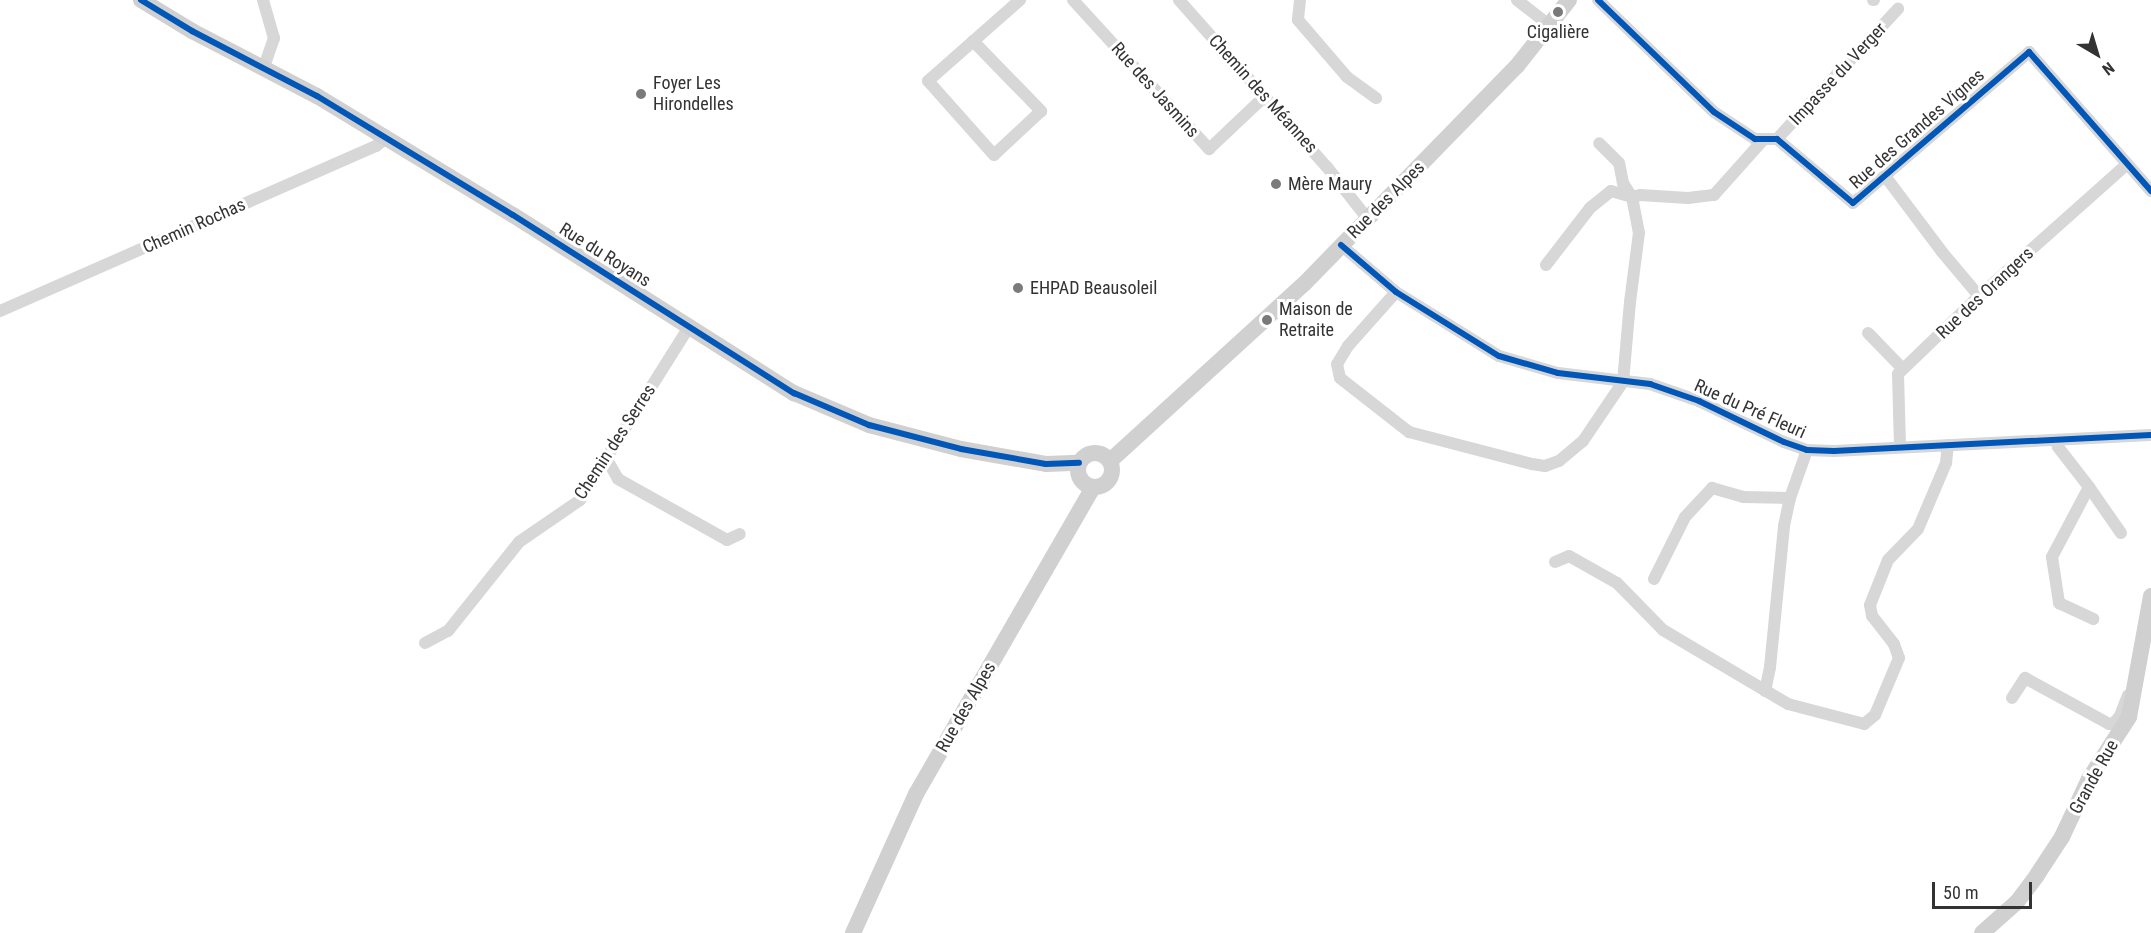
<!DOCTYPE html>
<meta charset="utf-8">
<style>
body{margin:0}
#map{position:relative;width:2151px;height:933px;overflow:hidden;background:#fff;font-family:"Roboto Condensed",sans-serif}
div>[style]{position:absolute}
.street>*{height:12px;margin:-6px;padding:0 6px;transform-origin:6px;border-radius:6px;background:#d7d7d7}
.secondary>*{height:16px;margin:-8px;padding:0 8px;transform-origin:8px;border-radius:8px;background:#d0d0d0}
.secondary>.ring{margin:-8px;padding:0;box-sizing:content-box;background:none;border:16px solid #d0d0d0;border-radius:50%}
.cycleway>*{height:6px;margin:-3px;padding:0 3px;transform-origin:3px;border-radius:3px;background:#0057b8}
.dots>*{width:16px;height:16px;translate:-50% -50%;box-sizing:border-box;border:3px solid #fff;border-radius:50%}
span{translate:-50% -50%;white-space:nowrap;text-align:center;line-height:1.15;-webkit-text-stroke:6px #fff;paint-order:stroke}
.poi-label{font-size:18px;color:#333}
.left{translate:0 -50%;text-align:left}
.street-label{font-size:18px;color:#333}
.north{position:absolute;left:2067px;top:24px;width:60px;height:60px;-webkit-text-stroke:4px #fff;paint-order:stroke;rotate:142deg;font-size:16px;font-weight:700;line-height:24px;text-align:center;color:#333}
.north::after{content:'';display:block;margin:auto;width:21px;height:27px;background:#333;clip-path:polygon(50% 0,100% 100%,50% 72%,0 100%)}
.scale{position:absolute;left:1932px;top:882px;width:100px;height:27px;box-sizing:border-box;border:3px solid #333;border-top:0;padding-left:8px;font-size:18px;line-height:21px;white-space:nowrap;color:#333;-webkit-text-stroke:4px #fff;paint-order:stroke}
</style>
<div id="map">
<div class="street">
<i style="left:263px;top:0;width:40px;rotate:74deg"></i>
<i style="left:274px;top:38px;width:31px;rotate:109deg"></i>
<i style="left:1073px;top:0;width:202px;rotate:47.6deg"></i>
<i style="left:1209px;top:149px;width:77px;rotate:-43.4deg"></i>
<i style="left:1179px;top:0;width:223px;rotate:48.5deg"></i>
<i style="left:1327px;top:167px;width:65px;rotate:51.9deg"></i>
<i style="left:1300px;top:0;width:20px;rotate:96deg"></i>
<i style="left:1298px;top:20px;width:75px;rotate:49.3deg"></i>
<i style="left:1347px;top:77px;width:36px;rotate:36deg"></i>
<i style="left:1517px;top:0;width:39px;rotate:38deg"></i>
<i style="left:1598px;top:0;width:161px;rotate:44deg"></i>
<i style="left:1714px;top:112px;width:49px;rotate:33.4deg"></i>
<i style="left:1755px;top:139px;width:22px"></i>
<i style="left:1777px;top:139px;width:99px;rotate:40.1deg"></i>
<i style="left:1853px;top:203px;width:232px;rotate:-40.6deg"></i>
<i style="left:2029px;top:52px;width:185px;rotate:48.7deg"></i>
<i style="left:1873px;top:0;width:1px"></i>
<i style="left:973px;top:41px;width:98px;rotate:45.8deg"></i>
<i style="left:1041px;top:111px;width:64px;rotate:136.9deg"></i>
<i style="left:994px;top:155px;width:99px;rotate:-131.7deg"></i>
<i style="left:928px;top:81px;width:123px;rotate:-41.4deg"></i>
<i style="left:1777px;top:139px;width:178px;rotate:-47.1deg"></i>
<i style="left:1885px;top:176px;width:95px;rotate:53.1deg"></i>
<i style="left:1942px;top:252px;width:57px;rotate:49.9deg"></i>
<i style="left:1341px;top:245px;width:72px;rotate:40.5deg"></i>
<i style="left:1396px;top:292px;width:121px;rotate:31.9deg"></i>
<i style="left:1499px;top:356px;width:61px;rotate:16.1deg"></i>
<i style="left:1558px;top:373px;width:93px;rotate:6.8deg"></i>
<i style="left:1650px;top:384px;width:52px;rotate:19.1deg"></i>
<i style="left:1699px;top:401px;width:94px;rotate:25.8deg"></i>
<i style="left:1784px;top:442px;width:24px;rotate:19deg"></i>
<i style="left:1807px;top:450px;width:27px;rotate:2deg"></i>
<i style="left:1834px;top:451px;width:317px;rotate:-2.9deg"></i>
<i style="left:1546px;top:265px;width:72px;rotate:-52.3deg"></i>
<i style="left:1590px;top:208px;width:27px;rotate:-39deg"></i>
<i style="left:1611px;top:191px;width:22px;rotate:16deg"></i>
<i style="left:1632px;top:197px;width:17px;rotate:-123deg"></i>
<i style="left:1623px;top:183px;width:20px;rotate:-101deg"></i>
<i style="left:1619px;top:163px;width:28px;rotate:-135deg"></i>
<i style="left:1396px;top:292px;width:72px;rotate:131.6deg"></i>
<i style="left:1348px;top:346px;width:21px;rotate:121deg"></i>
<i style="left:1337px;top:364px;width:14px;rotate:78deg"></i>
<i style="left:1340px;top:378px;width:88px;rotate:38deg"></i>
<i style="left:1409px;top:432px;width:127px;rotate:14.6deg"></i>
<i style="left:1532px;top:464px;width:13px;rotate:9deg"></i>
<i style="left:1545px;top:466px;width:15px;rotate:-20deg"></i>
<i style="left:1559px;top:461px;width:31px;rotate:-40deg"></i>
<i style="left:1583px;top:441px;width:71px;rotate:-55.9deg"></i>
<i style="left:1623px;top:382px;width:80px;rotate:-85deg"></i>
<i style="left:1630px;top:302px;width:70px;rotate:-82.6deg"></i>
<i style="left:1639px;top:233px;width:37px;rotate:-101deg"></i>
<i style="left:1632px;top:197px;width:8px;rotate:-14deg"></i>
<i style="left:1640px;top:195px;width:48px;rotate:3.6deg"></i>
<i style="left:1688px;top:198px;width:26px;rotate:-7deg"></i>
<i style="left:1714px;top:195px;width:75px;rotate:-48.2deg"></i>
<i style="left:0;top:311px;width:411px;rotate:-23.7deg"></i>
<i style="left:376px;top:146px;width:13px;rotate:-39deg"></i>
<i style="left:1868px;top:333px;width:50px;rotate:45.8deg"></i>
<i style="left:2056px;top:440px;width:7px;rotate:74deg"></i>
<i style="left:2058px;top:447px;width:51px;rotate:52.2deg"></i>
<i style="left:2089px;top:487px;width:79px;rotate:117.9deg"></i>
<i style="left:2052px;top:557px;width:47px;rotate:81.3deg"></i>
<i style="left:2059px;top:603px;width:38px;rotate:25deg"></i>
<i style="left:1900px;top:446px;width:72px;rotate:-91.6deg"></i>
<i style="left:1898px;top:374px;width:112px;rotate:-43.9deg"></i>
<i style="left:1979px;top:296px;width:197px;rotate:-41.7deg"></i>
<i style="left:606px;top:458px;width:24px;rotate:60deg"></i>
<i style="left:618px;top:479px;width:125px;rotate:29.2deg"></i>
<i style="left:727px;top:540px;width:14px;rotate:-25deg"></i>
<i style="left:2089px;top:487px;width:56px;rotate:55.2deg"></i>
<i style="left:1555px;top:562px;width:15px;rotate:-23deg"></i>
<i style="left:1569px;top:556px;width:55px;rotate:29.4deg"></i>
<i style="left:1617px;top:583px;width:66px;rotate:45.6deg"></i>
<i style="left:1663px;top:630px;width:145px;rotate:30.6deg"></i>
<i style="left:1788px;top:704px;width:79px;rotate:14.7deg"></i>
<i style="left:1864px;top:724px;width:14px;rotate:-39deg"></i>
<i style="left:1875px;top:715px;width:62px;rotate:-67.2deg"></i>
<i style="left:1899px;top:658px;width:15px;rotate:-110deg"></i>
<i style="left:1894px;top:644px;width:36px;rotate:-128deg"></i>
<i style="left:1872px;top:616px;width:11px;rotate:-100deg"></i>
<i style="left:1870px;top:605px;width:48px;rotate:-68.2deg"></i>
<i style="left:1888px;top:560px;width:43px;rotate:-45.9deg"></i>
<i style="left:1918px;top:529px;width:72px;rotate:-67deg"></i>
<i style="left:1946px;top:463px;width:18px;rotate:-84deg"></i>
<i style="left:1654px;top:579px;width:69px;rotate:-63.4deg"></i>
<i style="left:1685px;top:517px;width:40px;rotate:-47deg"></i>
<i style="left:1712px;top:488px;width:32px;rotate:16deg"></i>
<i style="left:1743px;top:497px;width:47px;rotate:1.2deg"></i>
<i style="left:425px;top:643px;width:26px;rotate:-28deg"></i>
<i style="left:448px;top:631px;width:114px;rotate:-51.4deg"></i>
<i style="left:519px;top:542px;width:74px;rotate:-34.5deg"></i>
<i style="left:580px;top:500px;width:204px;rotate:-57.8deg"></i>
<i style="left:1765px;top:691px;width:25px;rotate:-78deg"></i>
<i style="left:1770px;top:667px;width:142px;rotate:-84.3deg"></i>
<i style="left:1784px;top:526px;width:29px;rotate:-78deg"></i>
<i style="left:1790px;top:498px;width:51px;rotate:-70.5deg"></i>
<i style="left:2012px;top:698px;width:24px;rotate:-57deg"></i>
<i style="left:2025px;top:678px;width:96px;rotate:28.7deg"></i>
<i style="left:2109px;top:724px;width:5px;rotate:-11deg"></i>
<i style="left:2114px;top:723px;width:9px;rotate:-49deg"></i>
<i style="left:2120px;top:716px;width:22px;rotate:-69deg"></i>
</div>
<div class="secondary">
<i style="left:141px;top:0;width:60px;rotate:31.3deg"></i>
<i style="left:192px;top:31px;width:141px;rotate:27.5deg"></i>
<i style="left:317px;top:96px;width:229px;rotate:31.3deg"></i>
<i style="left:513px;top:215px;width:333px;rotate:32.4deg"></i>
<i style="left:794px;top:393px;width:82px;rotate:23.1deg"></i>
<i style="left:869px;top:425px;width:95px;rotate:14.6deg"></i>
<i style="left:961px;top:449px;width:86px;rotate:10deg"></i>
<i style="left:1046px;top:464px;width:33px;rotate:-2deg"></i>
<i class="ring" style="left:1078px;top:453px;width:18px;height:18px"></i>
<i style="left:1110px;top:461px;width:263px;rotate:-42.4deg"></i>
<i style="left:1304px;top:284px;width:305px;rotate:-45.7deg"></i>
<i style="left:1517px;top:66px;width:84px;rotate:-51.8deg"></i>
<i style="left:853px;top:933px;width:153px;rotate:-65.6deg"></i>
<i style="left:916px;top:794px;width:354px;rotate:-60deg"></i>
<i style="left:1982px;top:933px;width:47px;rotate:-41.5deg"></i>
<i style="left:2017px;top:902px;width:34px;rotate:-53deg"></i>
<i style="left:2037px;top:875px;width:45px;rotate:-56.7deg"></i>
<i style="left:2062px;top:837px;width:64px;rotate:-65deg"></i>
<i style="left:2089px;top:779px;width:74px;rotate:-57.2deg"></i>
<i style="left:2129px;top:717px;width:123px;rotate:-79.7deg"></i>
</div>
<div class="cycleway">
<i style="left:141px;top:0;width:60px;rotate:31.3deg"></i>
<i style="left:192px;top:31px;width:141px;rotate:27.5deg"></i>
<i style="left:317px;top:96px;width:229px;rotate:31.3deg"></i>
<i style="left:513px;top:215px;width:333px;rotate:32.4deg"></i>
<i style="left:794px;top:393px;width:82px;rotate:23.1deg"></i>
<i style="left:869px;top:425px;width:95px;rotate:14.6deg"></i>
<i style="left:961px;top:449px;width:86px;rotate:10deg"></i>
<i style="left:1046px;top:464px;width:33px;rotate:-2deg"></i>
<i style="left:1598px;top:0;width:161px;rotate:44deg"></i>
<i style="left:1714px;top:112px;width:49px;rotate:33.4deg"></i>
<i style="left:1755px;top:139px;width:22px"></i>
<i style="left:1777px;top:139px;width:99px;rotate:40.1deg"></i>
<i style="left:1853px;top:203px;width:232px;rotate:-40.6deg"></i>
<i style="left:2029px;top:52px;width:185px;rotate:48.7deg"></i>
<i style="left:1341px;top:245px;width:72px;rotate:40.5deg"></i>
<i style="left:1396px;top:292px;width:121px;rotate:31.9deg"></i>
<i style="left:1499px;top:356px;width:61px;rotate:16.1deg"></i>
<i style="left:1558px;top:373px;width:93px;rotate:6.8deg"></i>
<i style="left:1650px;top:384px;width:52px;rotate:19.1deg"></i>
<i style="left:1699px;top:401px;width:94px;rotate:25.8deg"></i>
<i style="left:1784px;top:442px;width:24px;rotate:19deg"></i>
<i style="left:1807px;top:450px;width:27px;rotate:2deg"></i>
<i style="left:1834px;top:451px;width:317px;rotate:-2.9deg"></i>
</div>
<div class="dots">
<i style="left:1558px;top:12px;background:#7a7a7a"></i>
<i style="left:641px;top:94px;background:#7a7a7a"></i>
<i style="left:1276px;top:184px;background:#7a7a7a"></i>
<i style="left:1018px;top:288px;background:#7a7a7a"></i>
<i style="left:1267px;top:320px;background:#7a7a7a"></i>
</div>
<div class="poi-label">
<span style="left:1558px;top:32px">Cigalière</span>
<span class="left" style="left:653px;top:94px">Foyer Les<br>Hirondelles</span>
<span class="left" style="left:1288px;top:184px">Mère Maury</span>
<span class="left" style="left:1030px;top:288px">EHPAD Beausoleil</span>
<span class="left" style="left:1279px;top:320px">Maison de<br>Retraite</span>
</div>
<div class="street-label">
<span style="left:1838px;top:74px;rotate:-47deg">Impasse du Verger</span>
<span style="left:1155px;top:90px;rotate:48deg">Rue des Jasmins</span>
<span style="left:1263px;top:94px;rotate:48deg">Chemin des Méannes</span>
<span style="left:1917px;top:129px;rotate:-41deg">Rue des Grandes Vignes</span>
<span style="left:1386px;top:200px;rotate:-45deg">Rue des Alpes</span>
<span style="left:194px;top:226px;rotate:-24deg">Chemin Rochas</span>
<span style="left:605px;top:255px;rotate:32deg">Rue du Royans</span>
<span style="left:1985px;top:293px;rotate:-43deg">Rue des Orangers</span>
<span style="left:1750px;top:409px;rotate:24deg">Rue du Pré Fleuri</span>
<span style="left:615px;top:442px;rotate:-57deg">Chemin des Serres</span>
<span style="left:966px;top:707px;rotate:-60deg">Rue des Alpes</span>
<span style="left:2094px;top:777px;rotate:-61deg">Grande Rue</span>
</div>
<div class="north">N</div>
<div class="scale">50 m</div>
</div>
